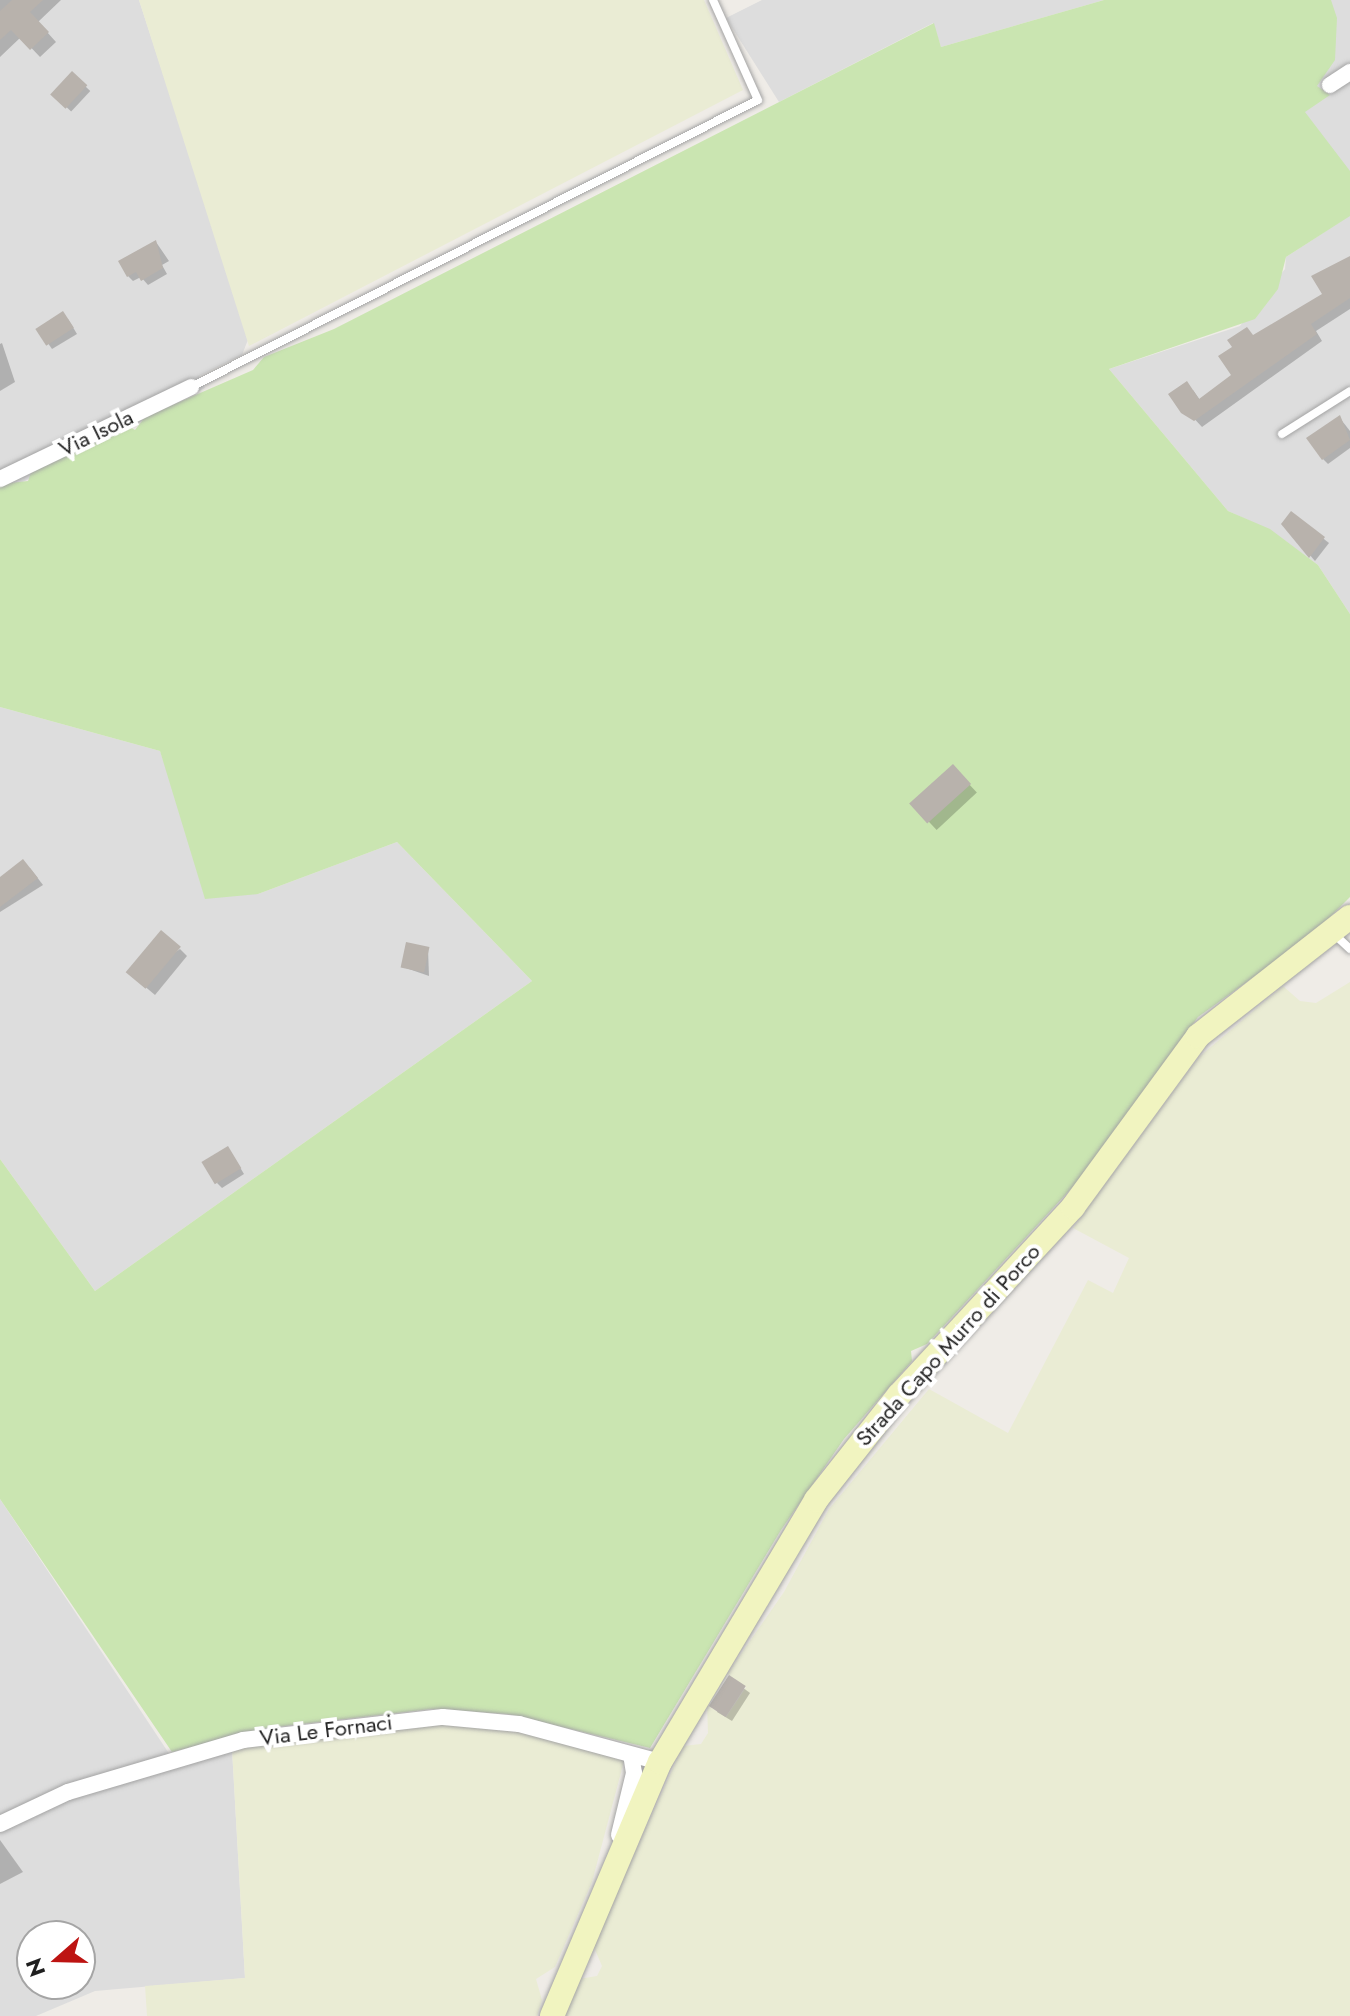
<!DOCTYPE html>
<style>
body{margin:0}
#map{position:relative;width:1350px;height:2016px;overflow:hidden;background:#efece7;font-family:Jost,sans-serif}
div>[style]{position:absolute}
.residential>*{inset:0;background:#ddd}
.farmland>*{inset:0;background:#eaecd4}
.grass>*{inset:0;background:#cae5b1}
.shadow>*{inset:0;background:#0003;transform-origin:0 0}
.building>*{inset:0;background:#b8b2ac;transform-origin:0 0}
.roads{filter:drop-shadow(0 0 2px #a3a3a3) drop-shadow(0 0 2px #a3a3a3)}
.lane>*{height:8px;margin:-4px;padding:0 4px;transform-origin:4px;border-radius:4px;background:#fff}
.street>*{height:16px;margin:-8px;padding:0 8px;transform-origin:8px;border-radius:8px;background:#fff}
.secondary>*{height:24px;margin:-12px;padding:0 12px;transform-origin:12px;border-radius:12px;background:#f1f4c0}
span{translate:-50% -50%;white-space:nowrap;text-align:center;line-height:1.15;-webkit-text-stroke:8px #fff;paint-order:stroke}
.street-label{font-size:22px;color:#1f1f1f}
.north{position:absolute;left:16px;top:1920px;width:80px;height:80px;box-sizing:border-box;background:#fff;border:2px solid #a5a5a5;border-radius:50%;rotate:250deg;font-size:22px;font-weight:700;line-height:32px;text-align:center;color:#1f1f1f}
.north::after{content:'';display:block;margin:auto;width:28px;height:36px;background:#bd1412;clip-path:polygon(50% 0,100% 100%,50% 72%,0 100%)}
</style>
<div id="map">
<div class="residential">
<i style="clip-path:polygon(0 0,139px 0,249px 337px,242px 355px,199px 376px,205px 388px,19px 484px,0 484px)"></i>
<i style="clip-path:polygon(762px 0,1104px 0,941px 47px,933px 23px,779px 102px,726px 18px)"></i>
<i style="clip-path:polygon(1220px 0,1350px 0,1350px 614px,1318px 565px,1270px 530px,1228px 511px,1109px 369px,1240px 326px,1285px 269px,1286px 257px,1340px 222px)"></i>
<i style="clip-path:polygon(0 707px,160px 751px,176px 796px,258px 894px,397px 842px,532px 981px,95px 1291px,0 1159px)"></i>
<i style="clip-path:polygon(evenodd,0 1499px,176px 1764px,232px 1749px,245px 1978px,95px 1991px,36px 2016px,0 2016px,0 1499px,32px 1936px,80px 1936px,80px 1984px,32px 1984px,32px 1936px)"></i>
</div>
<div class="farmland">
<i style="clip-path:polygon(139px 0,704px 0,743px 90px,249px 346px)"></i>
<i style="clip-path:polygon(1350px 982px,1350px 2016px,564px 2016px,579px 1979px,597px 1976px,602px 1966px,593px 1945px,683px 1746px,701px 1744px,708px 1733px,707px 1705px,726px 1717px,746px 1687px,727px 1674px,784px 1592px,829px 1509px,929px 1389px,1008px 1433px,1088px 1280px,1113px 1293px,1129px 1258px,1073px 1228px,1199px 1057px,1283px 986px,1300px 1001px,1316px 1003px)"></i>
<i style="clip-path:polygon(443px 1724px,538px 1734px,624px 1761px,592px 1882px,555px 1967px,536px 1979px,542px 2000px,537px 2016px,147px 2016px,145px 1986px,245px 1978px,232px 1749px)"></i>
</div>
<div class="grass">
<i style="clip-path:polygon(1104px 0,1331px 0,1337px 18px,1335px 60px,1317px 86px,1330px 95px,1305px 112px,1350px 171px,1350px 216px,1286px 257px,1278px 289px,1255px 319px,1109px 369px,1228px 511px,1270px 529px,1318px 565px,1350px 614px,1350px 897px,1312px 935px,1198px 1017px,1080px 1179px,927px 1344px,911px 1351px,912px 1361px,844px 1439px,781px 1530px,650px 1748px,508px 1714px,431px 1709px,267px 1728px,172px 1752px,0 1499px,0 1159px,95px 1291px,532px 981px,397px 842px,258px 894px,205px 899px,160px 751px,0 707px,0 484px,28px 481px,33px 467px,126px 425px,135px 430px,145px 417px,253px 370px,264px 357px,334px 329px,934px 23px,941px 47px)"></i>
</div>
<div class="shadow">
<i style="clip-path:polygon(0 0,61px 0,38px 22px,56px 42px,40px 57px,21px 37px,0 57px)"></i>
<i style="left:72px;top:74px;width:25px;height:28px;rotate:43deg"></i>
<i style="clip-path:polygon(156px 242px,169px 261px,162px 265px,167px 274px,148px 285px,141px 277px,133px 281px,128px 276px)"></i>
<i style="clip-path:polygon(1350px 265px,1350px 309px,1316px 331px,1322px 341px,1202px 427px,1171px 394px,1193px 390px,1200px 400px,1234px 376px,1254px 337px,1325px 294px)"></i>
<i style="clip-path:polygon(68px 319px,77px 334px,52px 349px,38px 329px)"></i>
<i style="clip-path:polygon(2px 343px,15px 382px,0 391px,0 344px)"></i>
<i style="clip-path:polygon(1339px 417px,1350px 431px,1350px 448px,1328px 464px,1323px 459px)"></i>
<i style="clip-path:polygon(1291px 513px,1329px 543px,1315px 561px,1283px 524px)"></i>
<i style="left:953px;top:767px;width:35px;height:55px;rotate:47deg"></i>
<i style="clip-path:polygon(30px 868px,43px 885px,0 912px,0 880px)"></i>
<i style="clip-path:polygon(180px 949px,187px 956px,155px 995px,136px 979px)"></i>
<i style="clip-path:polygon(428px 949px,429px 976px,403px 967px)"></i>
<i style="clip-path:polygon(232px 1154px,244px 1174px,222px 1188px,217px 1183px)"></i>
<i style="clip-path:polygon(730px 1678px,750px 1693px,732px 1721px,717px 1712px)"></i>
<i style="clip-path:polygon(0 1840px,23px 1872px,0 1884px)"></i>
</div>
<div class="building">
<i style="clip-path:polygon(12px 0,43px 0,30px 12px,49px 32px,30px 50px,11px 30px,0 40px,0 11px)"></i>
<i style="left:72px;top:71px;width:21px;height:32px;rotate:43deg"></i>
<i style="clip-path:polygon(156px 240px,163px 268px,141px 281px,136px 272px,127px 277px,118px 261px)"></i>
<i style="clip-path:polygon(1350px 256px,1350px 298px,1311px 324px,1317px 334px,1194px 421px,1181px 413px,1168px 394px,1187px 381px,1199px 399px,1231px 375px,1218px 356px,1232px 347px,1227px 340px,1247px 327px,1253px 335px,1322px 294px,1311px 276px)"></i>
<i style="left:63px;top:311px;width:20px;height:33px;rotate:57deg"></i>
<i style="clip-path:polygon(1340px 415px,1350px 440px,1322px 460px,1306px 438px)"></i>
<i style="clip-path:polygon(1291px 511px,1325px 537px,1309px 558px,1281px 524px)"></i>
<i style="left:953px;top:764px;width:27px;height:59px;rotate:48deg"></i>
<i style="clip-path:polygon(23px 859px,38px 878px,0 907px,0 877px)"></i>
<i style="left:161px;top:930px;width:26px;height:55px;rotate:40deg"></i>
<i style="left:406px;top:942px;width:24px;height:26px;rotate:12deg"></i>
<i style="left:228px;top:1146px;width:26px;height:31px;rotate:59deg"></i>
<i style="left:729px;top:1675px;width:20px;height:37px;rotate:33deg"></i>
</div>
<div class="roads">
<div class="lane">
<i style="left:191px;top:387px;width:635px;rotate:-26.85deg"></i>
<i style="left:758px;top:100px;width:110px;rotate:-114.2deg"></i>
<i style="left:1282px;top:434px;width:80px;rotate:-32.3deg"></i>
<i style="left:1334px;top:934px;width:22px;rotate:43deg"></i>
</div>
<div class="street">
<i style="left:1330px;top:85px;width:24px;rotate:-33deg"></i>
<i style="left:0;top:479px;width:212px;rotate:-25.7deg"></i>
<i style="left:0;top:1824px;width:75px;rotate:-25.2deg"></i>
<i style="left:68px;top:1792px;width:183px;rotate:-16.5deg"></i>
<i style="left:243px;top:1740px;width:201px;rotate:-6.6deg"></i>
<i style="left:443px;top:1717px;width:76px;rotate:5.3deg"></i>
<i style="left:519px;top:1724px;width:146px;rotate:15.1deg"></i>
<i style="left:619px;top:1835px;width:64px;rotate:-76.4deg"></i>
<i style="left:634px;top:1773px;width:18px;rotate:-99deg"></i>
</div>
<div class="secondary">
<i style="left:552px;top:2016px;width:276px;rotate:-67deg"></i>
<i style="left:660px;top:1762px;width:305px;rotate:-59.2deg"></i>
<i style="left:816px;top:1500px;width:134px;rotate:-51.7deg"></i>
<i style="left:899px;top:1395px;width:256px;rotate:-47.2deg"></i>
<i style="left:1073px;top:1207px;width:212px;rotate:-53.8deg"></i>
<i style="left:1198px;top:1036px;width:193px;rotate:-38.1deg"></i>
</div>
</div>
<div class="street-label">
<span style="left:96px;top:433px;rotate:-26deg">Via Isola</span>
<span style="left:948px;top:1345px;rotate:-48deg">Strada Capo Murro di Porco</span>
<span style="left:326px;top:1730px;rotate:-7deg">Via Le Fornaci</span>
</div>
<div class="north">N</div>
</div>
